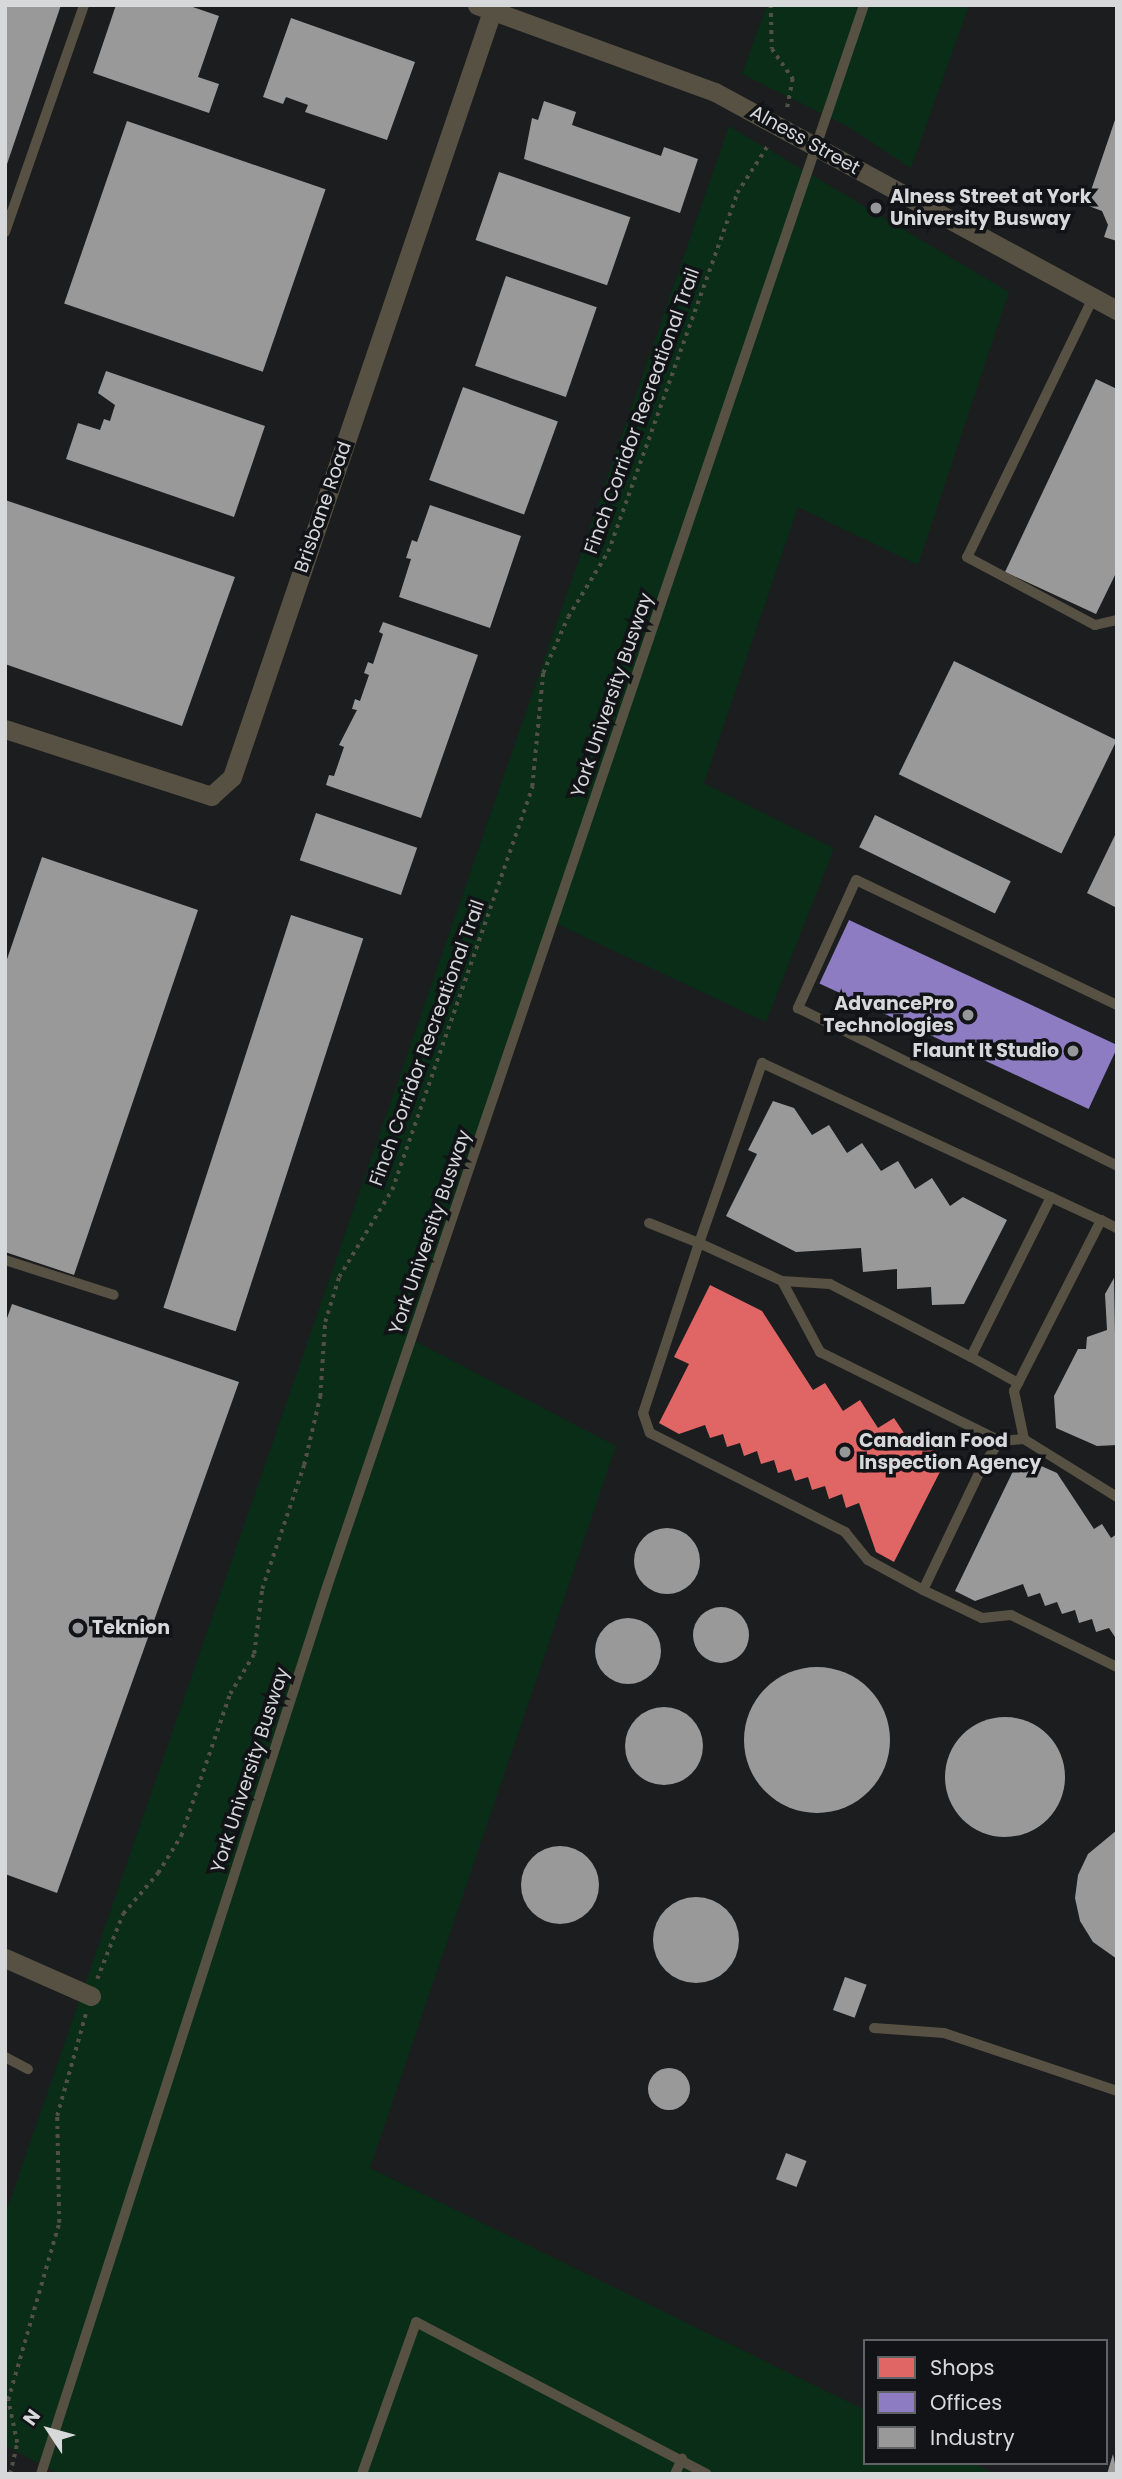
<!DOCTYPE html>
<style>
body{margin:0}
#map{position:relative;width:1122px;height:2479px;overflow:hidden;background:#1c1d1f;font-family:Poppins,sans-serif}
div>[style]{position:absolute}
.green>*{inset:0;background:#092d17}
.shops>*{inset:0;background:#e06666}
.offices>*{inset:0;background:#8e7cc3;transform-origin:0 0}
.industry>*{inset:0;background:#999;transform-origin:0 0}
.round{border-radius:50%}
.path>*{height:3.5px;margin-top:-1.75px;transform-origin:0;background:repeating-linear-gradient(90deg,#525045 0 3.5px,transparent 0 8.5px)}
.lane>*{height:10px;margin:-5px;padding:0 5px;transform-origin:5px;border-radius:5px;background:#565142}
.street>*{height:19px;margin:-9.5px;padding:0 9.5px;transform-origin:9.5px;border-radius:9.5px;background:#565142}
.dots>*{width:19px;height:19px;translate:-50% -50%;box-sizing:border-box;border:4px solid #121317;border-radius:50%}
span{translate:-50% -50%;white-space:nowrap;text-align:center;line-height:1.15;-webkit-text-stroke:7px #121317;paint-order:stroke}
.street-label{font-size:19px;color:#d7d8da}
.poi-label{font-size:19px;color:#d7d8da;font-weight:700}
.left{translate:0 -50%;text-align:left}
.right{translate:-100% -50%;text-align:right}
.frame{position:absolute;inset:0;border:7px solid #d7d8da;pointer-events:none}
.legend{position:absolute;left:863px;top:2339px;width:245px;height:126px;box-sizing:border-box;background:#121317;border:2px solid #616265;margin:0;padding:9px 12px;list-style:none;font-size:21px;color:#d7d8da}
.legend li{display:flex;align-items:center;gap:14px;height:35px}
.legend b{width:35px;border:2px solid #616265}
.north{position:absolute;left:14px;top:2395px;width:70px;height:70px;-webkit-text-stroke:5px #121317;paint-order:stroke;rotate:306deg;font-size:19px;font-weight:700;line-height:28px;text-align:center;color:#d7d8da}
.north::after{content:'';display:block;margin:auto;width:24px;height:32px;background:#d7d8da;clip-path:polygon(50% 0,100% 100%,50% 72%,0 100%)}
</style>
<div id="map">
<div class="green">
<i style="clip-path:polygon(767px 5px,969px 5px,911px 168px,847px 126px,742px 74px)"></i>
<i style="clip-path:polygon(729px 126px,1009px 292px,918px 565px,798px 507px,704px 783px,834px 848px,766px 1022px,557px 924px,411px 1339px,616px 1446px,370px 2168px,865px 2410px,865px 2463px,973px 2463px,995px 2474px,59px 2474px,5px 2445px,5px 2215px)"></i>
</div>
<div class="shops">
<i style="clip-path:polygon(710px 1285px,762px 1311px,813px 1390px,825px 1383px,843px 1411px,860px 1400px,878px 1428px,894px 1418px,912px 1445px,927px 1435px,945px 1462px,894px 1562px,876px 1552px,859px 1503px,846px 1508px,842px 1494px,829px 1499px,825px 1486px,812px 1490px,808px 1477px,795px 1481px,791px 1469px,778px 1473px,774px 1460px,761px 1464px,757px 1451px,744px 1456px,740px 1443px,727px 1447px,723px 1434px,710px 1438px,705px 1425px,679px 1434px,659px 1423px,689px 1364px,674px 1357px)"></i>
</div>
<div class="offices">
<i style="left:849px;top:920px;width:297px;height:70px;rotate:25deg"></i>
</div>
<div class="industry">
<i style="clip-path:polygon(5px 5px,61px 5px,6px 167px,5px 167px)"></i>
<i style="clip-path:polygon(116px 5px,187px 5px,219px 16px,198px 77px,219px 84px,209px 113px,93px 73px)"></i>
<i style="clip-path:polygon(291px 18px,415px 62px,387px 140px,305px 112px,308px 105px,286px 97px,283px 104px,263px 97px)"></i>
<i style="clip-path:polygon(544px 101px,576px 112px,572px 125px,661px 156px,664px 147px,698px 159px,680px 213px,524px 159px,532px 118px,538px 120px)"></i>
<i style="clip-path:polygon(1116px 117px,1117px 117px,1117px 241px,1104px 237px,1108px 225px,1102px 211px,1086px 205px)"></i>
<i style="left:127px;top:121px;width:210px;height:193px;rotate:19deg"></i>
<i style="left:499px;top:172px;width:139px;height:72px;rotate:19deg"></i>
<i style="left:506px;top:276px;width:96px;height:95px;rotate:19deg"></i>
<i style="clip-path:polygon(106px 371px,265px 426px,234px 517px,66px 459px,78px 423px,100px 430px,104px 419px,110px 421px,115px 405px,98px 393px)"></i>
<i style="clip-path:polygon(1096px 379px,1117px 389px,1117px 571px,1096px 614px,1005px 572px)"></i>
<i style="left:463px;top:387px;width:101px;height:99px;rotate:20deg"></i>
<i style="clip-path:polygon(5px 500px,235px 577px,182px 726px,5px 664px)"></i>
<i style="clip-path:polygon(430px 505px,521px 536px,490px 628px,399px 597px,411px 559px,406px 558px,412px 540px,417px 542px)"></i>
<i style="clip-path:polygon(383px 622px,478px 655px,421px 818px,326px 785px,329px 775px,334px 776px,344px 747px,339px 745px,357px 710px,352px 709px,355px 699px,360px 701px,369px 675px,364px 673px,368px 662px,373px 664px,383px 634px,379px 632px)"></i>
<i style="left:954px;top:661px;width:181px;height:126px;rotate:26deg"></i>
<i style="left:316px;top:813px;width:107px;height:50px;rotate:19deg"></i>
<i style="left:875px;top:815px;width:151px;height:36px;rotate:26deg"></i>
<i style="clip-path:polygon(1117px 831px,1117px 908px,1087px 893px)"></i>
<i style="clip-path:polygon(42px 857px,198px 910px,74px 1275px,5px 1252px,5px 965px)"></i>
<i style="left:291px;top:915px;width:76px;height:413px;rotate:18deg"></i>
<i style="clip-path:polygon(773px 1101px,794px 1108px,812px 1135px,829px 1125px,847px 1153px,862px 1143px,881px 1171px,898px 1161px,915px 1189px,932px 1178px,950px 1206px,963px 1197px,1007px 1220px,964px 1304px,932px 1305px,931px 1287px,897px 1289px,897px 1269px,863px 1272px,861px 1248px,796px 1252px,726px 1216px,757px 1154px,748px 1150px)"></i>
<i style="clip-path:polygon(1114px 1278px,1117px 1445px,1097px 1446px,1056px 1428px,1054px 1396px,1078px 1349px,1086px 1349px,1087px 1337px,1107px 1330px,1105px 1294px)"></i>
<i style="clip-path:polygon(12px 1304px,239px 1382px,57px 1893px,5px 1874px,5px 1324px)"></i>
<i style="clip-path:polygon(1016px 1465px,1039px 1465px,1057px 1473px,1094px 1529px,1102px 1524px,1111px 1538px,1117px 1534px,1117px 1640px,1109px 1628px,1096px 1632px,1092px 1619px,1079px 1623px,1075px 1610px,1062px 1614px,1057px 1602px,1045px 1606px,1040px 1593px,1028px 1597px,1023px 1584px,975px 1601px,955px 1591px)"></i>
<i class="round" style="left:634px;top:1528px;width:66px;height:66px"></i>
<i class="round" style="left:693px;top:1607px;width:56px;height:56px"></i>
<i class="round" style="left:595px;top:1618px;width:66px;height:66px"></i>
<i class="round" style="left:744px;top:1667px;width:146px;height:146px"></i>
<i class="round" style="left:625px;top:1707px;width:78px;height:78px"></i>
<i class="round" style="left:945px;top:1717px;width:120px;height:120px"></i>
<i style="clip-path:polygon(1117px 1830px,1117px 1959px,1093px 1942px,1080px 1921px,1075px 1898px,1078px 1875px,1088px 1854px)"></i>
<i class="round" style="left:521px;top:1846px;width:78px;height:78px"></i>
<i class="round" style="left:653px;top:1897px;width:86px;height:86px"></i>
<i style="left:845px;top:1977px;width:23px;height:35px;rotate:20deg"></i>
<i class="round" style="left:648px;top:2068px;width:42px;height:42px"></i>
<i style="left:786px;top:2153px;width:22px;height:28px;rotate:21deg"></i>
<i style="clip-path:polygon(1113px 2454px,1117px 2474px,1107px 2474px)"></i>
</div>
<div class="path">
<i style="left:771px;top:5px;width:44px;rotate:88.7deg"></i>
<i style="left:772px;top:49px;width:37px;rotate:55deg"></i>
<i style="left:793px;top:79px;width:31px;rotate:101deg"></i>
<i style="left:97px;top:1979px;width:70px;rotate:-68.2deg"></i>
<i style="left:123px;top:1914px;width:54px;rotate:-49.5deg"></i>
<i style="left:158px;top:1873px;width:44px;rotate:-58.1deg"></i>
<i style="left:181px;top:1836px;width:150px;rotate:-71deg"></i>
<i style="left:230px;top:1694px;width:47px;rotate:-59deg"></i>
<i style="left:254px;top:1654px;width:65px;rotate:-83deg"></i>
<i style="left:262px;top:1589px;width:131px;rotate:-71.3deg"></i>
<i style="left:304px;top:1465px;width:70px;rotate:-76.8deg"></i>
<i style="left:320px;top:1397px;width:75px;rotate:-86.2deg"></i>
<i style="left:325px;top:1322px;width:47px;rotate:-72.7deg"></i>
<i style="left:339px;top:1277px;width:102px;rotate:-58.7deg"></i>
<i style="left:392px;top:1190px;width:427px;rotate:-70.8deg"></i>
<i style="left:532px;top:787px;width:115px;rotate:-84.5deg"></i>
<i style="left:543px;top:673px;width:61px;rotate:-65.9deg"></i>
<i style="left:568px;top:617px;width:76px;rotate:-58.4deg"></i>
<i style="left:608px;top:552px;width:381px;rotate:-70.2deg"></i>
<i style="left:737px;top:193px;width:59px;rotate:-56.9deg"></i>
<i style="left:10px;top:2474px;width:32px;rotate:-77deg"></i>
<i style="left:17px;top:2443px;width:44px;rotate:-101.8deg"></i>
<i style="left:8px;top:2400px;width:184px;rotate:-73.9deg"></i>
<i style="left:59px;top:2223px;width:107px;rotate:-91.1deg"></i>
<i style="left:57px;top:2116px;width:107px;rotate:-74.3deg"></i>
</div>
<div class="lane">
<i style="left:5px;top:232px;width:240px;rotate:-70.8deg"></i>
<i style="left:1093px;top:298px;width:288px;rotate:115.9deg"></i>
<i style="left:967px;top:557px;width:145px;rotate:28deg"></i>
<i style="left:1095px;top:625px;width:23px;rotate:-13deg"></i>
<i style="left:1117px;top:1005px;width:289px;rotate:-154.4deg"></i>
<i style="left:856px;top:880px;width:141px;rotate:114.4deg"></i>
<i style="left:798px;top:1008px;width:356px;rotate:26.3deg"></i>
<i style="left:1051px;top:1197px;width:179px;rotate:116.6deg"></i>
<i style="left:971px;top:1357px;width:159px;rotate:-152.6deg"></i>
<i style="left:830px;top:1284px;width:48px;rotate:-176.4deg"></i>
<i style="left:782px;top:1281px;width:91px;rotate:-155.4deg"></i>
<i style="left:699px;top:1243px;width:191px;rotate:-70.7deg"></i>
<i style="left:762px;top:1063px;width:374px;rotate:24.9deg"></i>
<i style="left:649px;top:1223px;width:54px;rotate:21.8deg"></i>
<i style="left:699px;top:1243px;width:179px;rotate:108.2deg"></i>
<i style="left:643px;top:1413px;width:21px;rotate:71deg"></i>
<i style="left:650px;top:1433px;width:219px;rotate:26.9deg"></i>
<i style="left:845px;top:1532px;width:36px;rotate:51deg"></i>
<i style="left:868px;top:1560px;width:63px;rotate:28.6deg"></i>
<i style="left:5px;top:1260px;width:114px;rotate:17.8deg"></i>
<i style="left:782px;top:1281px;width:81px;rotate:61.8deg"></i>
<i style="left:820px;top:1352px;width:201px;rotate:26.3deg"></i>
<i style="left:971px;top:1357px;width:54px;rotate:29deg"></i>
<i style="left:1024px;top:1439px;width:49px;rotate:-101.8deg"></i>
<i style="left:1014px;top:1391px;width:192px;rotate:-63deg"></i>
<i style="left:1101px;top:1220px;width:18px;rotate:27deg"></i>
<i style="left:1117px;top:1497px;width:110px;rotate:-148.1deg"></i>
<i style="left:1024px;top:1439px;width:24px;rotate:175deg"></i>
<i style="left:1000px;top:1441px;width:32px;rotate:125deg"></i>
<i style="left:982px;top:1467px;width:136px;rotate:115.6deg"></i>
<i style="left:923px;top:1590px;width:65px;rotate:25.4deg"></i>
<i style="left:982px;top:1618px;width:29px;rotate:-6deg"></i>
<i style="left:1011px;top:1615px;width:118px;rotate:26.1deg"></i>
<i style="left:874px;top:2028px;width:70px;rotate:4.1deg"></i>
<i style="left:944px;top:2033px;width:182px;rotate:18.5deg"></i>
<i style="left:5px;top:2057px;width:26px;rotate:28deg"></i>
<i style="left:41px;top:2474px;width:935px;rotate:-72.13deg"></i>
<i style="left:328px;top:1584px;width:1667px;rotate:-71.25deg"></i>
<i style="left:362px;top:2474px;width:161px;rotate:-70.4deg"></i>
<i style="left:416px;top:2322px;width:328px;rotate:27.6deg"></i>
<i style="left:675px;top:2474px;width:17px;rotate:-65deg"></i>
</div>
<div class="street">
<i style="left:477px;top:5px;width:253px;rotate:20.1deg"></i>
<i style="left:715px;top:92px;width:457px;rotate:28.5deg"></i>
<i style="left:5px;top:729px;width:217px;rotate:18deg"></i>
<i style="left:211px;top:796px;width:28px;rotate:-42deg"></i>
<i style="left:232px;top:777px;width:815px;rotate:-71.25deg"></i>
<i style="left:5px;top:1958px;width:94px;rotate:23.8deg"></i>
</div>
<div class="dots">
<i style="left:876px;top:208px;background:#969799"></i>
<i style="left:968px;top:1015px;background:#969799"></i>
<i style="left:1073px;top:1051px;background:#969799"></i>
<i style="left:845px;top:1452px;background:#969799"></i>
<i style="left:78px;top:1628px;background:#969799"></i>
</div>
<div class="street-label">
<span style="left:805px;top:140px;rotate:29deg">Alness Street</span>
<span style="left:642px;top:411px;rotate:-70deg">Finch Corridor Recreational Trail</span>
<span style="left:323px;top:507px;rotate:-71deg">Brisbane Road</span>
<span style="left:612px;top:695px;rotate:-71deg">York University Busway</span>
<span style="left:427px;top:1043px;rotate:-70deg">Finch Corridor Recreational Trail</span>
<span style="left:430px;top:1232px;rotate:-71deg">York University Busway</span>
<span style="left:250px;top:1770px;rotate:-72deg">York University Busway</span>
</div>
<div class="poi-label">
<span class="left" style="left:890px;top:208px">Alness Street at York<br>University Busway</span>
<span class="right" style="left:954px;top:1015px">AdvancePro<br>Technologies</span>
<span class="right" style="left:1059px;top:1051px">Flaunt It Studio</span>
<span class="left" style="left:859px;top:1452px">Canadian Food<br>Inspection Agency</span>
<span class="left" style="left:92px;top:1628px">Teknion</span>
</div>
<div class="frame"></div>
<ul class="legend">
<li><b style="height:19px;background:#e06666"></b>Shops</li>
<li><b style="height:19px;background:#8e7cc3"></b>Offices</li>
<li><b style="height:19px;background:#999"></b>Industry</li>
</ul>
<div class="north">N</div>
</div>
